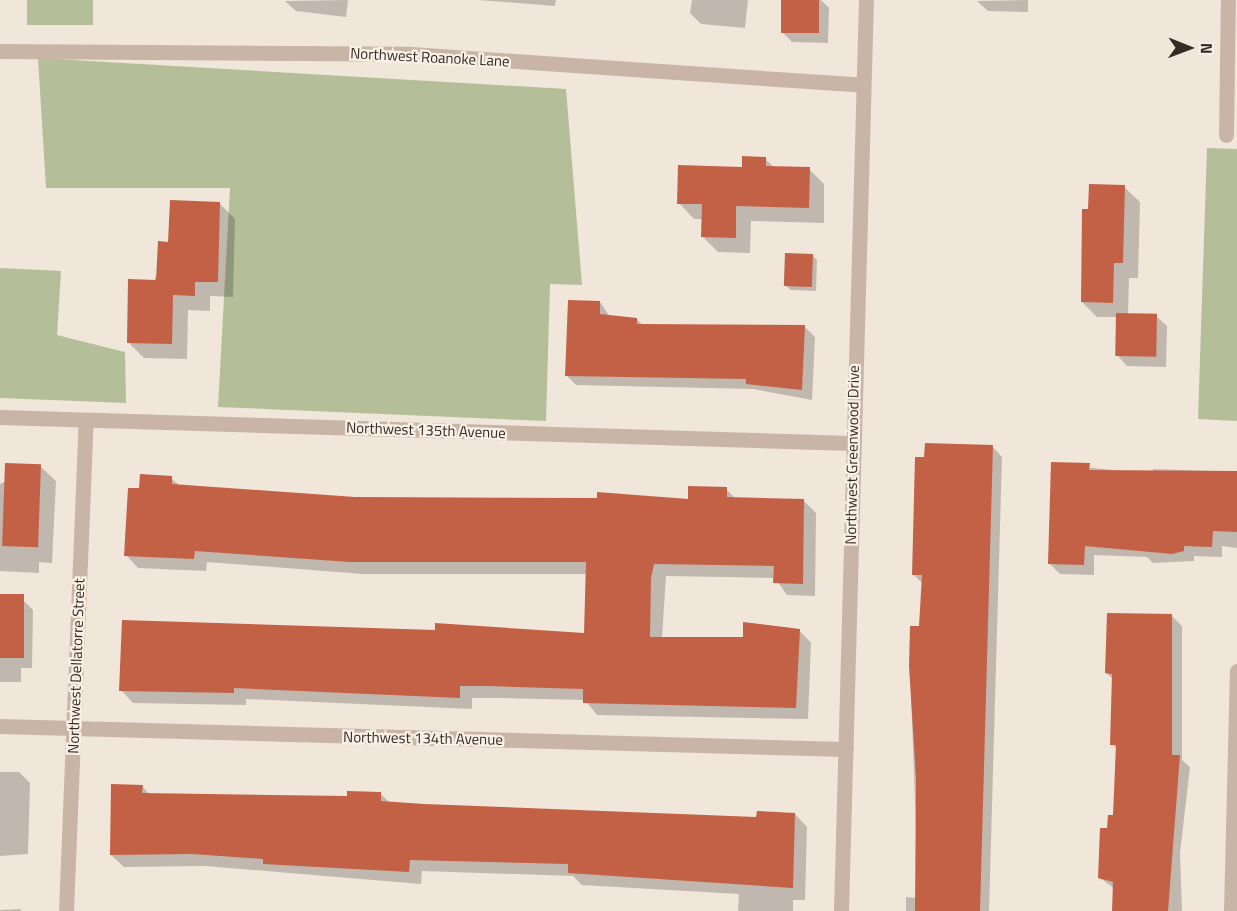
<!DOCTYPE html>
<style>
body{margin:0}
#map{position:relative;width:1237px;height:911px;overflow:hidden;background:#f1e6da;font-family:"Titillium Web",sans-serif}
div>[style]{position:absolute}
.green>*{inset:0;background:#b4bf9a;transform-origin:0 0}
.shadow>*{inset:0;background:#0003}
.building>*{inset:0;background:#c36146;transform-origin:0 0}
.street>*{height:15px;margin:-7.5px;padding:0 7.5px;transform-origin:7.5px;border-radius:7.5px;background:#c9b5a6}
span{translate:-50% -50%;white-space:nowrap;text-align:center;line-height:1.15;-webkit-text-stroke:4.5px #f9f0e6;paint-order:stroke}
.street-label{font-size:15px;color:#352b27}
.north{position:absolute;left:1159px;top:18px;width:60px;height:60px;-webkit-text-stroke:4px #f9f0e6;paint-order:stroke;rotate:91deg;font-size:16px;font-weight:700;line-height:24px;text-align:center;color:#352b27}
.north::after{content:'';display:block;margin:auto;width:21px;height:27px;background:#352b27;clip-path:polygon(50% 0,100% 100%,50% 72%,0 100%)}
</style>
<div id="map">
<div class="green">
<i style="left:27px;top:0;width:66px;height:25px"></i>
<i style="clip-path:polygon(38px 58px,566px 89px,582px 285px,550px 284px,546px 421px,218px 407px,230px 188px,46px 188px)"></i>
<i style="clip-path:polygon(1207px 148px,1237px 149px,1237px 421px,1198px 419px)"></i>
<i style="clip-path:polygon(0 268px,61px 271px,57px 335px,125px 352px,126px 403px,0 398px)"></i>
</div>
<div class="shadow">
<i style="clip-path:polygon(348px 0,346px 17px,296px 11px,285px 1px)"></i>
<i style="clip-path:polygon(478px 0,556px 0,555px 6px)"></i>
<i style="clip-path:polygon(692px 0,748px 0,745px 28px,701px 24px,690px 13px)"></i>
<i style="clip-path:polygon(783px 0,821px 0,829px 8px,828px 43px,792px 42px,782px 32px)"></i>
<i style="clip-path:polygon(1028px 0,1028px 12px,988px 11px,977px 1px)"></i>
<i style="clip-path:polygon(765px 159px,775px 168px,809px 169px,824px 184px,824px 223px,751px 221px,750px 253px,718px 252px,703px 237px,703px 219px,694px 219px,679px 203px)"></i>
<i style="clip-path:polygon(1124px 187px,1140px 202px,1138px 278px,1129px 278px,1128px 315px,1156px 316px,1167px 326px,1166px 367px,1127px 366px,1117px 355px,1118px 317px,1097px 317px,1082px 302px,1090px 210px)"></i>
<i style="clip-path:polygon(219px 203px,235px 219px,233px 297px,210px 296px,210px 311px,188px 310px,187px 359px,144px 358px,128px 342px,170px 243px)"></i>
<i style="clip-path:polygon(812px 255px,817px 260px,816px 291px,791px 290px,786px 286px)"></i>
<i style="clip-path:polygon(600px 302px,610px 317px,636px 319px,643px 325px,804px 326px,815px 337px,812px 400px,753px 389px,576px 385px,566px 375px)"></i>
<i style="clip-path:polygon(992px 446px,1002px 457px,989px 911px,906px 911px,906px 897px,916px 898px,918px 883px,910px 666px,920px 627px,923px 584px,913px 574px,926px 459px)"></i>
<i style="clip-path:polygon(1053px 464px,1153px 474px,1153px 469px,1237px 472px,1237px 548px,1222px 546px,1222px 557px,1194px 556px,1194px 561px,1153px 563px,1147px 557px,1094px 555px,1094px 575px,1060px 574px,1049px 563px)"></i>
<i style="clip-path:polygon(40px 466px,56px 481px,52px 563px,39px 562px,39px 573px,0 571px,0 484px)"></i>
<i style="clip-path:polygon(171px 478px,180px 486px,355px 499px,689px 500px,726px 489px,736px 499px,804px 501px,816px 513px,815px 596px,787px 595px,775px 578px,666px 576px,662px 638px,744px 638px,799px 630px,811px 643px,808px 719px,597px 715px,585px 700px,501px 698px,472px 698px,472px 709px,246px 699px,246px 705px,133px 703px,121px 690px,437px 631px,586px 634px,588px 574px,363px 574px,207px 562px,206px 571px,138px 568px,126px 555px,141px 490px)"></i>
<i style="clip-path:polygon(0 600px,23px 600px,33px 610px,32px 668px,21px 668px,21px 682px,0 682px)"></i>
<i style="clip-path:polygon(1172px 616px,1182px 626px,1182px 760px,1190px 767px,1180px 853px,1182px 911px,1114px 911px,1115px 889px,1100px 878px,1115px 817px,1117px 749px,1112px 744px,1114px 680px,1106px 673px)"></i>
<i style="clip-path:polygon(0 772px,19px 772px,30px 783px,28px 854px,0 856px)"></i>
<i style="clip-path:polygon(142px 786px,150px 795px,349px 798px,380px 793px,390px 803px,758px 819px,795px 814px,807px 827px,805px 900px,793px 900px,793px 911px,738px 911px,739px 894px,582px 885px,573px 876px,422px 871px,421px 884px,205px 866px,124px 867px,111px 855px)"></i>
<i style="clip-path:polygon(20px 909px,22px 911px,0 911px,0 910px)"></i>
</div>
<div class="building">
<i style="left:781px;top:0;width:38px;height:33px"></i>
<i style="clip-path:polygon(742px 156px,766px 157px,766px 166px,810px 167px,809px 208px,736px 206px,736px 238px,701px 237px,702px 204px,677px 204px,678px 165px,742px 167px)"></i>
<i style="clip-path:polygon(1089px 184px,1125px 185px,1123px 263px,1114px 263px,1113px 303px,1081px 302px,1082px 209px,1088px 209px)"></i>
<i style="clip-path:polygon(170px 200px,220px 202px,218px 282px,195px 282px,195px 296px,173px 295px,172px 344px,127px 343px,128px 279px,156px 280px,158px 241px,168px 242px)"></i>
<i style="left:785px;top:253px;width:28px;height:33px;rotate:2deg"></i>
<i style="clip-path:polygon(568px 300px,600px 301px,600px 314px,637px 318px,637px 324px,805px 325px,802px 390px,746px 384px,746px 379px,565px 376px)"></i>
<i style="left:1116px;top:313px;width:41px;height:43px;rotate:1deg"></i>
<i style="clip-path:polygon(925px 443px,993px 445px,980px 911px,915px 911px,916px 778px,909px 666px,910px 626px,919px 626px,922px 575px,912px 575px,915px 457px,924px 457px)"></i>
<i style="clip-path:polygon(1051px 462px,1090px 463px,1089px 470px,1237px 471px,1237px 532px,1213px 531px,1212px 547px,1184px 546px,1184px 551px,1172px 554px,1085px 546px,1084px 565px,1048px 564px)"></i>
<i style="left:5px;top:463px;width:36px;height:83px;rotate:2deg"></i>
<i style="clip-path:polygon(140px 474px,172px 476px,172px 484px,355px 497px,597px 498px,597px 492px,688px 499px,688px 486px,727px 487px,727px 497px,804px 499px,803px 584px,773px 583px,774px 566px,654px 564px,651px 578px,650px 637px,743px 637px,743px 622px,800px 629px,796px 708px,583px 703px,583px 689px,488px 686px,460px 686px,460px 698px,234px 688px,234px 693px,119px 691px,122px 620px,435px 630px,435px 623px,584px 633px,586px 562px,350px 562px,195px 551px,194px 559px,124px 556px,128px 488px,139px 488px)"></i>
<i style="left:0;top:594px;width:24px;height:64px"></i>
<i style="clip-path:polygon(1107px 613px,1172px 614px,1172px 755px,1180px 755px,1168px 911px,1112px 911px,1113px 882px,1098px 878px,1100px 828px,1107px 828px,1108px 815px,1113px 815px,1116px 745px,1110px 745px,1112px 674px,1105px 673px)"></i>
<i style="clip-path:polygon(111px 784px,143px 785px,142px 793px,347px 796px,347px 791px,381px 792px,381px 801px,424px 804px,756px 817px,757px 811px,795px 813px,793px 888px,568px 873px,568px 864px,410px 860px,409px 872px,263px 864px,263px 859px,192px 854px,110px 855px)"></i>
</div>
<div class="street">
<i style="left:0;top:51px;width:411px;rotate:0.4deg"></i>
<i style="left:411px;top:54px;width:450px;rotate:3.9deg"></i>
<i style="left:1226px;top:135px;width:135px;rotate:-89.2deg"></i>
<i style="left:0;top:417px;width:851px;rotate:1.75deg"></i>
<i style="left:0;top:726px;width:846px;rotate:1.56deg"></i>
<i style="left:66px;top:911px;width:491px;rotate:-87.7deg"></i>
<i style="left:841px;top:911px;width:911px;rotate:-88.43deg"></i>
<i style="left:1231px;top:911px;width:240px;rotate:-88.6deg"></i>
</div>
<div class="street-label">
<span style="left:430px;top:57px;rotate:3deg">Northwest Roanoke Lane</span>
<span style="left:426px;top:430px;rotate:2deg">Northwest 135th Avenue</span>
<span style="left:852px;top:455px;rotate:-89deg">Northwest Greenwood Drive</span>
<span style="left:76px;top:666px;rotate:-88deg">Northwest Dellatorre Street</span>
<span style="left:423px;top:738px;rotate:1deg">Northwest 134th Avenue</span>
</div>
<div class="north">N</div>
</div>
